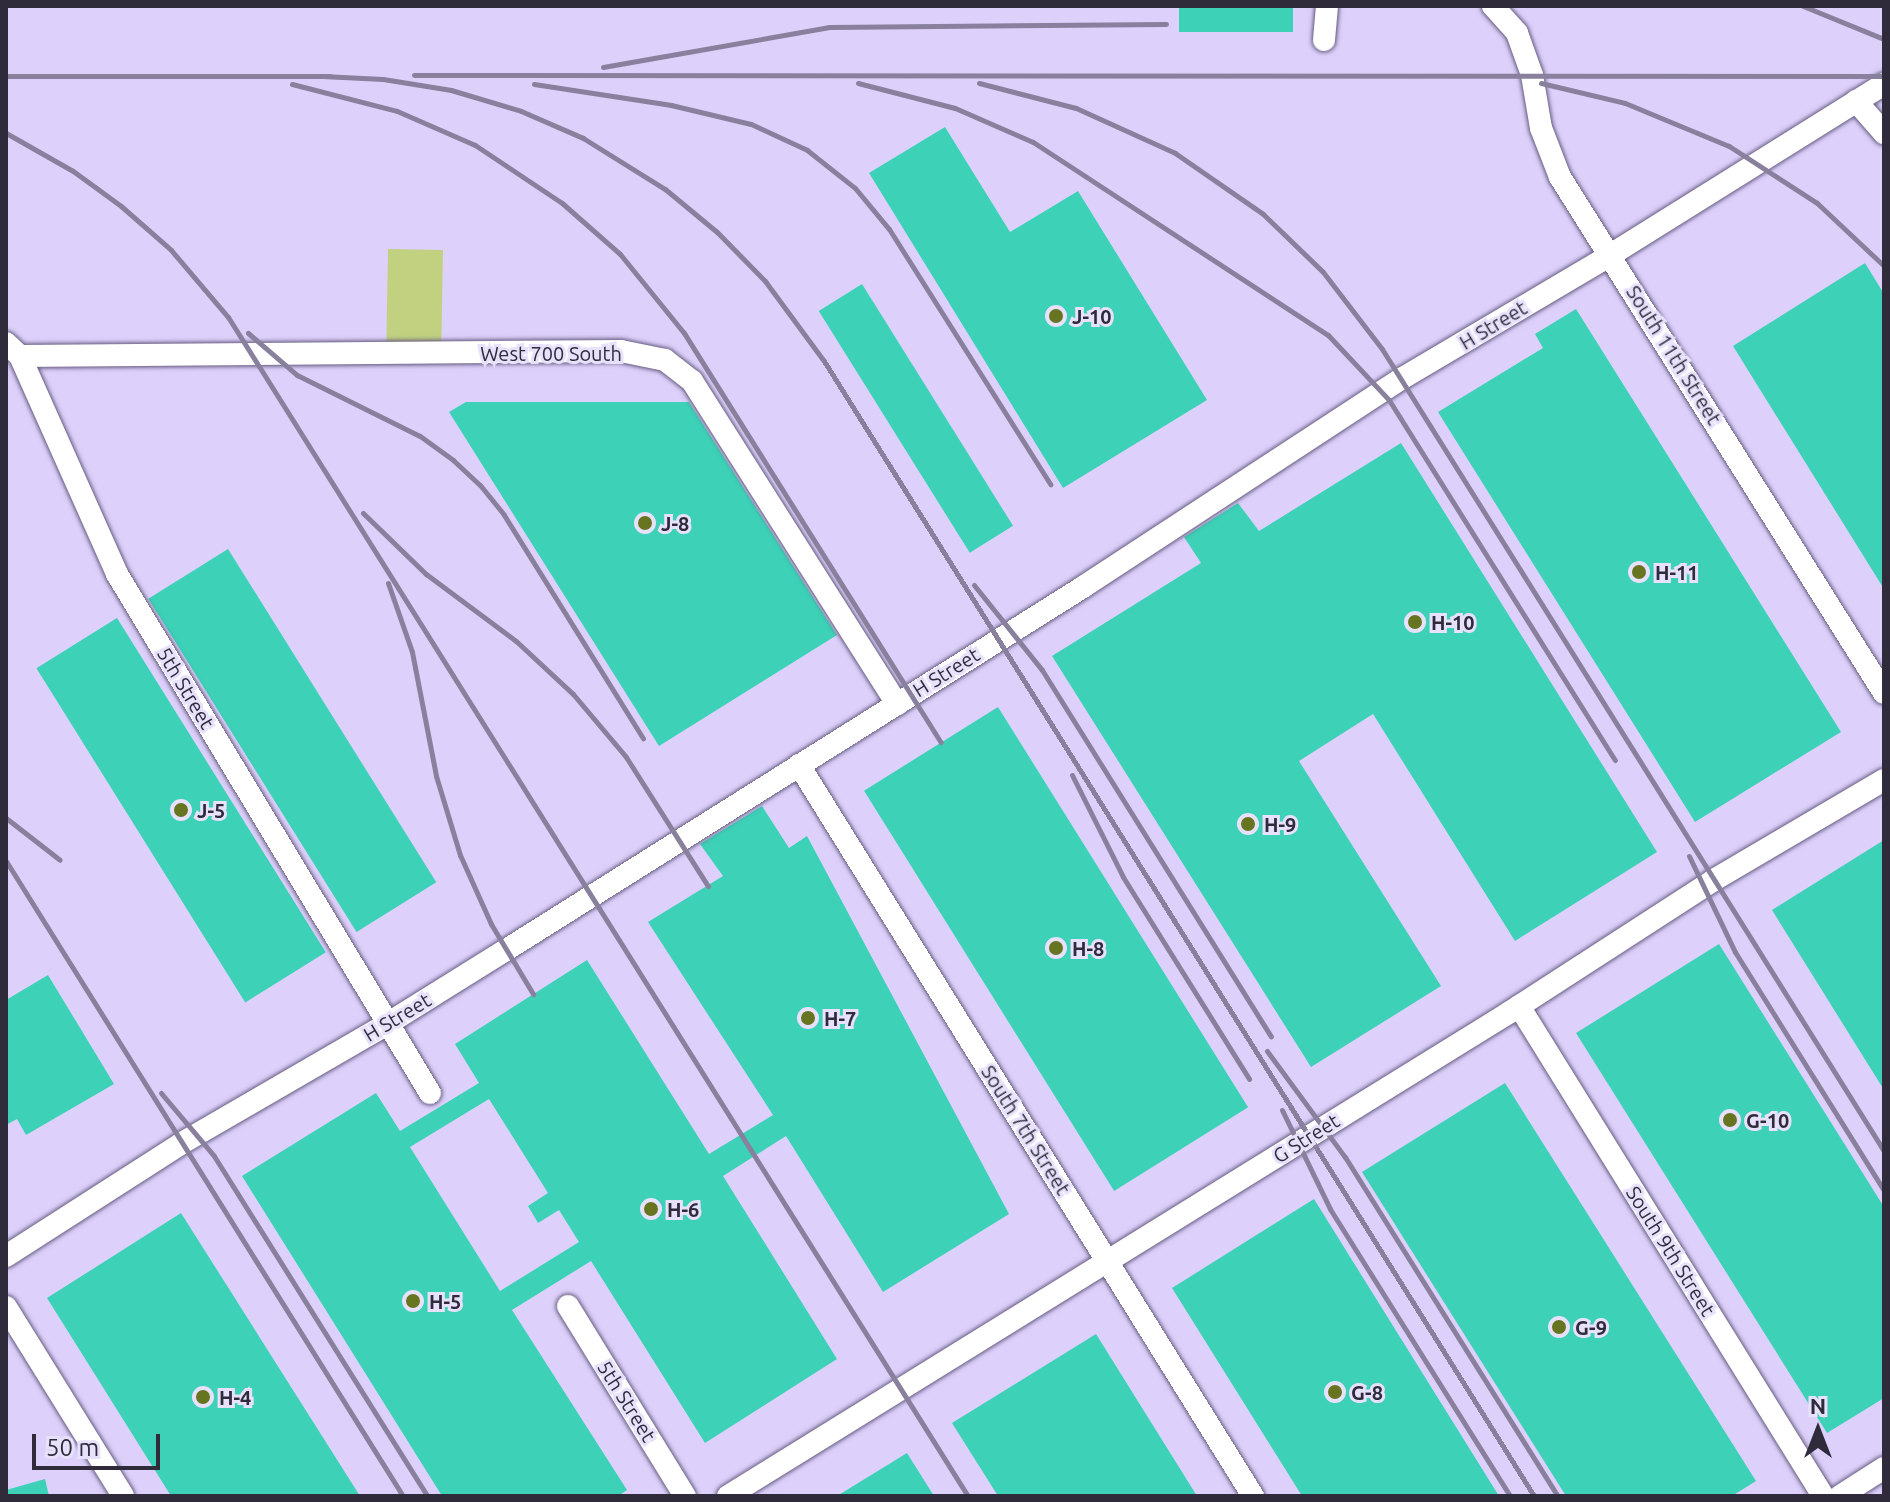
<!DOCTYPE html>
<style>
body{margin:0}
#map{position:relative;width:1890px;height:1502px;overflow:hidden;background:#ddd1fb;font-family:Ubuntu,sans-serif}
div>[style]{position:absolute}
.green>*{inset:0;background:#c1d180;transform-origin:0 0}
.building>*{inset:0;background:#3dd1b7;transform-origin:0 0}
.roads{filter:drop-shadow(0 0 2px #675c81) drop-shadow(0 0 2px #675c81)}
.minor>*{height:22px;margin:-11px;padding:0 11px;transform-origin:11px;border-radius:11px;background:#fff}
.rail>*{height:5px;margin:-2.5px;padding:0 2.5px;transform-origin:2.5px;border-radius:2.5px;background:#88809d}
.dots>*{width:22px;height:22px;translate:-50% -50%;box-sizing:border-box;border:4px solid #e8e1fb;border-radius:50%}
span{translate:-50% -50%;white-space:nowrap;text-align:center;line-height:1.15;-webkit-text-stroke:6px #e8e1fb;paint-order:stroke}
.poi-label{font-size:20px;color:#2f2b3b;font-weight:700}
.left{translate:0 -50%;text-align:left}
.street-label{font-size:20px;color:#2f2b3b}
.frame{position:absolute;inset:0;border:8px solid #2f2b3b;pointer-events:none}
.north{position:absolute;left:1778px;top:1390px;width:80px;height:80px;-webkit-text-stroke:6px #e8e1fb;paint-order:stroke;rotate:0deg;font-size:22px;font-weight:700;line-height:32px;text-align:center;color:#2f2b3b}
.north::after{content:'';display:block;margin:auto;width:28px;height:36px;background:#2f2b3b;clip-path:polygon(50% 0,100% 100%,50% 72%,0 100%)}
.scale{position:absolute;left:32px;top:1434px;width:128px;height:36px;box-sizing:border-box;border:4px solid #2f2b3b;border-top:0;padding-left:10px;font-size:24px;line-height:28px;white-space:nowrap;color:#2f2b3b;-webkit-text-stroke:6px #e8e1fb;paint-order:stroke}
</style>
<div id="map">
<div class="green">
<i style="left:388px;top:249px;width:55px;height:93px;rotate:1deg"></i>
</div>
<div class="building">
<i style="left:1179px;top:6px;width:114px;height:26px"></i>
<i style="clip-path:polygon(945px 127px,1010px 232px,1078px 191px,1207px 400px,1063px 488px,869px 173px)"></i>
<i style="clip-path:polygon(1865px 263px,1884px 294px,1884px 589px,1733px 346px)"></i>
<i style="left:862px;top:284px;width:285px;height:51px;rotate:58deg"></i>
<i style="clip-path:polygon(1576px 309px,1841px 732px,1695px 822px,1438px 412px,1543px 348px,1535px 334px)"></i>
<i style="clip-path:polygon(466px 402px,689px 402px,837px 635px,659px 746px,449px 412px)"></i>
<i style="clip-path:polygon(1401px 443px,1657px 852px,1515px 941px,1373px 714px,1299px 761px,1441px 986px,1311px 1067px,1052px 656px,1201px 563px,1184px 537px,1238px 503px,1259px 531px)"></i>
<i style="left:228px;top:549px;width:393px;height:94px;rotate:58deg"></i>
<i style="left:117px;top:618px;width:394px;height:95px;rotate:58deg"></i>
<i style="left:998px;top:707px;width:472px;height:158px;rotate:58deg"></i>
<i style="clip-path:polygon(evenodd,762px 806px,789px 848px,807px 836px,1009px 1214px,883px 1292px,786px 1136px,723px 1176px,837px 1359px,705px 1443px,591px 1261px,512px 1310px,627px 1490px,618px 1496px,442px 1496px,242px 1176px,376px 1093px,400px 1131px,479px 1083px,455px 1044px,587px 960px,709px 1154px,773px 1115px,648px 922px,723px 876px,700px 844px,762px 806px,489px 1099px,548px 1193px,528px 1206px,538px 1223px,559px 1210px,579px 1242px,500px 1291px,410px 1147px,489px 1099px)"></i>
<i style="clip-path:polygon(1884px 840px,1884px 1090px,1772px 910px)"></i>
<i style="clip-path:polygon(1719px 944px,1884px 1207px,1884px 1398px,1827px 1433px,1576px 1033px)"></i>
<i style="clip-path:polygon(48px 975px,114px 1084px,26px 1135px,17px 1119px,6px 1125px,6px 1000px)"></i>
<i style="clip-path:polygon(1505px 1083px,1756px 1481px,1732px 1496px,1566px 1496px,1362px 1172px)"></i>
<i style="clip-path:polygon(1314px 1199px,1499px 1496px,1302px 1496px,1172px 1288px)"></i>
<i style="clip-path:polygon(181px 1213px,360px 1496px,171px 1496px,47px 1298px)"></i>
<i style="clip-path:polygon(1096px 1334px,1197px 1496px,998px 1496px,952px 1423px)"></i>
<i style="clip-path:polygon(907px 1453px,934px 1496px,837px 1496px)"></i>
<i style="clip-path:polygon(45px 1479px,49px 1496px,6px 1496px,6px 1490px)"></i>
</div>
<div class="roads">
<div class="minor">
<i style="left:1493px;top:6px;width:36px;rotate:48deg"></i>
<i style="left:1517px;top:33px;width:45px;rotate:70.3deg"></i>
<i style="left:1532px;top:75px;width:54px;rotate:80.4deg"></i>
<i style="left:1541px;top:128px;width:53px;rotate:68.8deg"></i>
<i style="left:1560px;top:177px;width:609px;rotate:57.88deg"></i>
<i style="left:1324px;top:40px;width:34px;rotate:-85deg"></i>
<i style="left:1856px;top:101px;width:43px;rotate:48.8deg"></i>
<i style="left:6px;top:343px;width:19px;rotate:43deg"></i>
<i style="left:20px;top:356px;width:239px;rotate:66deg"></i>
<i style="left:117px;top:574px;width:606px;rotate:58.91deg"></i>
<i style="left:20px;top:356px;width:601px;rotate:-0.48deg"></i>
<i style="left:621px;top:351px;width:45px;rotate:11.6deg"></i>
<i style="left:665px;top:360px;width:34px;rotate:38deg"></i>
<i style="left:692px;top:381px;width:383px;rotate:57.6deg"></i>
<i style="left:799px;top:765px;width:861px;rotate:58.16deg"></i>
<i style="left:1519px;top:1006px;width:577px;rotate:58.18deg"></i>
<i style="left:6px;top:1256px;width:209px;rotate:-32.7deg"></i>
<i style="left:182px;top:1143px;width:237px;rotate:-30.1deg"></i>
<i style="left:387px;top:1024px;width:140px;rotate:-31.9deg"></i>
<i style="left:506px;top:950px;width:682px;rotate:-32.17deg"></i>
<i style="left:1083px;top:587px;width:380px;rotate:-33.2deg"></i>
<i style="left:1401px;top:379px;width:245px;rotate:-30.6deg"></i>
<i style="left:1612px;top:254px;width:321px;rotate:-32deg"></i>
<i style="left:568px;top:1306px;width:223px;rotate:58.4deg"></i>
<i style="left:6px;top:1307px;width:222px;rotate:58.2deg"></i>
<i style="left:728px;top:1496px;width:920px;rotate:-31.75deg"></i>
<i style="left:1510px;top:1012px;width:243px;rotate:-32.9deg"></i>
<i style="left:1714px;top:880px;width:197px;rotate:-30.5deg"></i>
<i style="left:1840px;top:1496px;width:52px;rotate:-32.5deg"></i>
</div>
</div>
<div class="rail">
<i style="left:1803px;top:6px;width:87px;rotate:22.2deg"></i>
<i style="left:603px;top:67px;width:230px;rotate:-10deg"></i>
<i style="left:829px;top:27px;width:337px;rotate:-0.5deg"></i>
<i style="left:414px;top:75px;width:1470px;rotate:0.04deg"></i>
<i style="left:6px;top:76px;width:324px"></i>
<i style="left:322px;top:76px;width:61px;rotate:2.8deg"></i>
<i style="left:383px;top:79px;width:69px;rotate:9.2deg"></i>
<i style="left:451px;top:90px;width:73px;rotate:16.7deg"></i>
<i style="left:521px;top:111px;width:68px;rotate:23.5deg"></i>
<i style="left:583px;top:138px;width:97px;rotate:31.9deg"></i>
<i style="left:665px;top:189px;width:67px;rotate:39.6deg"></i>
<i style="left:717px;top:232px;width:69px;rotate:45.6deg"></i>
<i style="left:765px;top:281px;width:99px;rotate:53.6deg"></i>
<i style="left:824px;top:361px;width:1339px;rotate:57.97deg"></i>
<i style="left:858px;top:83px;width:100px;rotate:14.5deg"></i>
<i style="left:955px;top:108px;width:85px;rotate:23.6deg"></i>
<i style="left:1033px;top:142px;width:353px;rotate:33.2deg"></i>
<i style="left:1328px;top:335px;width:89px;rotate:46.8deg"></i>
<i style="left:1389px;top:400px;width:425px;rotate:57.9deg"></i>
<i style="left:979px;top:83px;width:100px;rotate:14.5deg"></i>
<i style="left:1076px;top:108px;width:109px;rotate:24.4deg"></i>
<i style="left:1175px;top:153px;width:107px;rotate:34.7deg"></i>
<i style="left:1263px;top:214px;width:83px;rotate:44deg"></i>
<i style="left:1323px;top:272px;width:97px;rotate:52.5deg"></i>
<i style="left:1382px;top:349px;width:946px;rotate:57.96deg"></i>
<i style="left:1541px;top:83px;width:86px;rotate:13.4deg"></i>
<i style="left:1625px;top:103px;width:113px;rotate:22.5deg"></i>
<i style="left:1729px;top:146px;width:105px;rotate:32.9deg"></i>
<i style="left:1817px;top:203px;width:92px;rotate:43.2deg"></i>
<i style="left:292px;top:84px;width:108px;rotate:14.4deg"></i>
<i style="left:397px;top:111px;width:85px;rotate:23.6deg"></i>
<i style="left:475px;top:145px;width:105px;rotate:33.7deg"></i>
<i style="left:562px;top:203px;width:77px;rotate:41.3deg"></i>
<i style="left:620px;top:254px;width:102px;rotate:51deg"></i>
<i style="left:684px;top:333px;width:483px;rotate:57.9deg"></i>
<i style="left:534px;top:84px;width:139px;rotate:8.7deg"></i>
<i style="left:671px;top:105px;width:82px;rotate:13.4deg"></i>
<i style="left:751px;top:124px;width:62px;rotate:24.9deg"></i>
<i style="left:807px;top:150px;width:61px;rotate:38.4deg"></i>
<i style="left:855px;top:188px;width:53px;rotate:50.3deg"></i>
<i style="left:889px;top:229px;width:302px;rotate:57.7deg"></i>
<i style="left:6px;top:133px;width:77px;rotate:29.6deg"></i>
<i style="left:73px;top:171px;width:59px;rotate:36.1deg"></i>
<i style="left:121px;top:206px;width:67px;rotate:41.3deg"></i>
<i style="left:171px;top:250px;width:88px;rotate:49.6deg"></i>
<i style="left:228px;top:317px;width:1392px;rotate:57.89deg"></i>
<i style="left:248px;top:333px;width:65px;rotate:40.6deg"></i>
<i style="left:297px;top:375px;width:137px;rotate:26.4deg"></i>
<i style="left:420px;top:436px;width:41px;rotate:36deg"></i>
<i style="left:453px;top:460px;width:37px;rotate:43deg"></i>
<i style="left:480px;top:485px;width:38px;rotate:51deg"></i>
<i style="left:504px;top:515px;width:263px;rotate:58.1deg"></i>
<i style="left:363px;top:513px;width:88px;rotate:44.1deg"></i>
<i style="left:426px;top:574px;width:112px;rotate:36.7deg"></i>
<i style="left:516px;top:641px;width:78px;rotate:42.9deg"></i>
<i style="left:573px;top:694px;width:82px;rotate:49.9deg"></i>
<i style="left:626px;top:757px;width:153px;rotate:57.6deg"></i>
<i style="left:388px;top:583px;width:73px;rotate:70.8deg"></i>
<i style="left:412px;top:652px;width:126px;rotate:79deg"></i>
<i style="left:436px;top:776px;width:83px;rotate:73.1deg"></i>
<i style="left:460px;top:855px;width:76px;rotate:65.8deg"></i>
<i style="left:491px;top:924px;width:82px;rotate:59deg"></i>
<i style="left:974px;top:585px;width:109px;rotate:51.3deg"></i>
<i style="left:1042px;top:670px;width:432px;rotate:58deg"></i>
<i style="left:1072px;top:775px;width:114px;rotate:63.4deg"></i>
<i style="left:1123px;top:877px;width:238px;rotate:58deg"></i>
<i style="left:6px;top:818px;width:68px;rotate:37.9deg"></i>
<i style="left:1689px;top:856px;width:106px;rotate:64.4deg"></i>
<i style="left:1735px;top:952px;width:281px;rotate:58deg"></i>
<i style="left:6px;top:861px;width:749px;rotate:57.99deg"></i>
<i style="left:1267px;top:1051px;width:132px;rotate:53.7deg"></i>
<i style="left:1345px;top:1157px;width:400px;rotate:57.9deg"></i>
<i style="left:161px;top:1093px;width:82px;rotate:49.9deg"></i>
<i style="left:214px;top:1156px;width:401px;rotate:57.9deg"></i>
<i style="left:1282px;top:1110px;width:110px;rotate:64.1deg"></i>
<i style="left:1330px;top:1209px;width:339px;rotate:57.9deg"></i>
</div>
<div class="dots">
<i style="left:1056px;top:316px;background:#677420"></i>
<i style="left:645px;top:523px;background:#677420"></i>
<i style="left:1639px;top:572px;background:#677420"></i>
<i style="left:1415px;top:622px;background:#677420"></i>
<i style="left:181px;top:810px;background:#677420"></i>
<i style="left:1248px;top:824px;background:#677420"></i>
<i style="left:1056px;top:948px;background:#677420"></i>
<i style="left:808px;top:1018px;background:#677420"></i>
<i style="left:1730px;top:1120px;background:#677420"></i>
<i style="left:651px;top:1209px;background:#677420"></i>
<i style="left:413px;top:1301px;background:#677420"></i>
<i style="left:1559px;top:1327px;background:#677420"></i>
<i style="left:1335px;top:1392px;background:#677420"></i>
<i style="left:203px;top:1397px;background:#677420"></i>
</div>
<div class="poi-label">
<span class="left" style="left:1072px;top:316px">J-10</span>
<span class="left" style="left:661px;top:523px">J-8</span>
<span class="left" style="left:1655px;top:572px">H-11</span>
<span class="left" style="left:1431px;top:622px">H-10</span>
<span class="left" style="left:197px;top:810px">J-5</span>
<span class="left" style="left:1264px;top:824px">H-9</span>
<span class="left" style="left:1072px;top:948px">H-8</span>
<span class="left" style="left:824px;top:1018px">H-7</span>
<span class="left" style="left:1746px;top:1120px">G-10</span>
<span class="left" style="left:667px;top:1209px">H-6</span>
<span class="left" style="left:429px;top:1301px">H-5</span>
<span class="left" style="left:1575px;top:1327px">G-9</span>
<span class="left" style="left:1351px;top:1392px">G-8</span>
<span class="left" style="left:219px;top:1397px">H-4</span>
</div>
<div class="street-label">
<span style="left:1493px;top:325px;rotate:-31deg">H Street</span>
<span style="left:551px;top:353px">West 700 South</span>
<span style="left:1674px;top:355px;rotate:58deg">South 11th Street</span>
<span style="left:946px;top:672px;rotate:-32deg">H Street</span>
<span style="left:186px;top:688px;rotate:59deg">5th Street</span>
<span style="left:397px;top:1017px;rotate:-31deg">H Street</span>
<span style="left:1026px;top:1130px;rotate:58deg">South 7th Street</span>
<span style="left:1306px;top:1138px;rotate:-32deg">G Street</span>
<span style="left:1671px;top:1251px;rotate:58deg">South 9th Street</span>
<span style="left:627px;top:1401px;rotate:58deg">5th Street</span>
</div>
<div class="frame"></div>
<div class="north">N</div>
<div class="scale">50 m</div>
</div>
